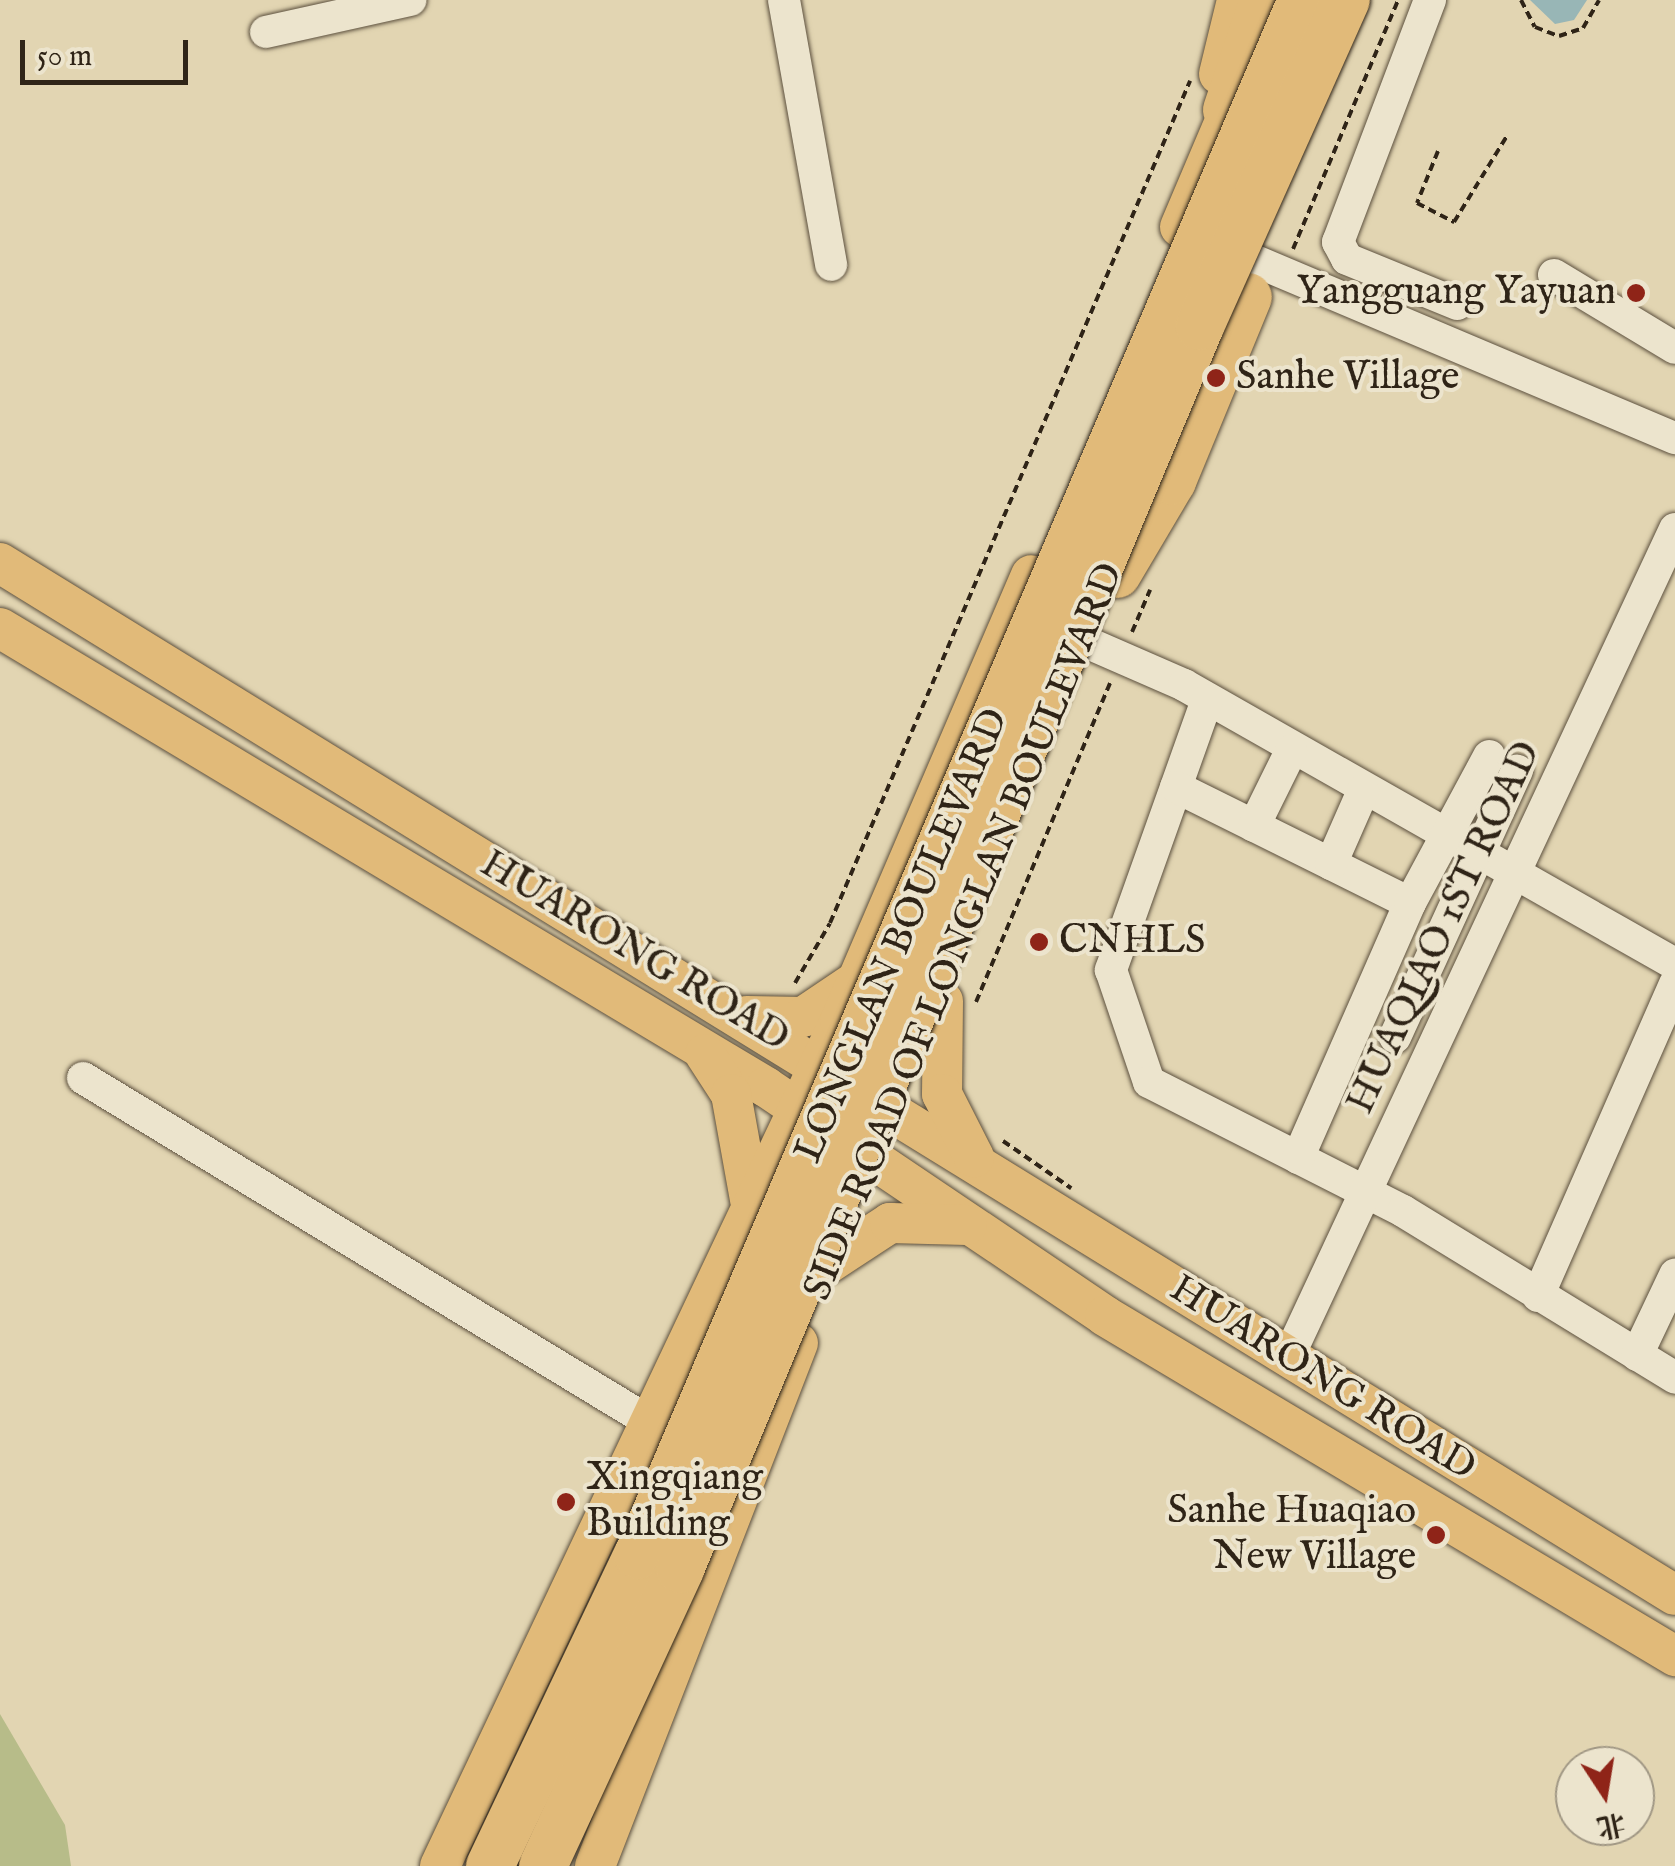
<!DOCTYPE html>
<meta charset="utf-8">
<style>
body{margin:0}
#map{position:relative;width:1675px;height:1866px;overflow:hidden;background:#e2d5b2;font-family:"IM FELL English","Noto Serif SC",serif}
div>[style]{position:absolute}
.green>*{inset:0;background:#b7bc89}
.water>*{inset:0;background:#98b6b6}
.path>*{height:4px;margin-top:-2px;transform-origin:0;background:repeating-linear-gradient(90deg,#2f2417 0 8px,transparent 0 13px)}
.roads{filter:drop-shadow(0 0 2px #5c503e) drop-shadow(0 0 2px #5c503e)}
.minor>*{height:32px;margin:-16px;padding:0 16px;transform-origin:16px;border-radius:16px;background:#ece4cd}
.major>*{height:40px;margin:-20px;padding:0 20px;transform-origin:20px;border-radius:20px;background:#e1ba79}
.highway>*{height:48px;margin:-24px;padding:0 24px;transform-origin:24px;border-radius:24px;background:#e1ba79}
.bridges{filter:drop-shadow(0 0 2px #2f2417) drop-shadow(0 0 2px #2f2417)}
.highway-bridge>*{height:48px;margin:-24px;padding:0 24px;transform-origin:24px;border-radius:24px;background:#e1ba79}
.dots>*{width:28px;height:28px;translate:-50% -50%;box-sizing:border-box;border:5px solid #ece4cd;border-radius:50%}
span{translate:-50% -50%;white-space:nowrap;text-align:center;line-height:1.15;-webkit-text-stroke:8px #ece4cd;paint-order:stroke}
.poi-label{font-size:40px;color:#2f2417}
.right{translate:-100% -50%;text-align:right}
.left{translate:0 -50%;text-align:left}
.street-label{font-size:40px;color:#2f2417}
.north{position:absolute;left:1555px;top:1746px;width:100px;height:100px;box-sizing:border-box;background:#ece4cd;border:2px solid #a09784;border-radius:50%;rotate:168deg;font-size:28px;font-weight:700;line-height:40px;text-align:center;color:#2f2417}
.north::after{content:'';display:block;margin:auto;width:35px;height:45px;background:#8f2418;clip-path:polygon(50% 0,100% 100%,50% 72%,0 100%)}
.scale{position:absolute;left:20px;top:40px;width:168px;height:45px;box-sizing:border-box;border:5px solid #2f2417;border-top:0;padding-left:12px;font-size:30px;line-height:35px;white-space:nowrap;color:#2f2417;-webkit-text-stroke:8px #ece4cd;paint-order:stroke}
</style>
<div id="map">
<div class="green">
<i style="clip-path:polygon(0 1714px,65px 1825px,71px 1866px,0 1866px)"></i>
</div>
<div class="water">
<i style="clip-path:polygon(1530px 0,1587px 0,1574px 20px,1555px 24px)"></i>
</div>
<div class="path">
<i style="left:1521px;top:0;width:30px;rotate:63deg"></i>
<i style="left:1535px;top:27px;width:26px;rotate:21deg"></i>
<i style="left:1559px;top:36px;width:25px;rotate:-18deg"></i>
<i style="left:1583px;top:28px;width:32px;rotate:-60deg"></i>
<i style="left:1438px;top:151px;width:56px;rotate:112deg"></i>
<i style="left:1417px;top:203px;width:42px;rotate:27.2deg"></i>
<i style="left:1454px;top:222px;width:101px;rotate:-58.4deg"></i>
<i style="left:1293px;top:249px;width:270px;rotate:-67.1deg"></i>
<i style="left:1132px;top:632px;width:46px;rotate:-66.8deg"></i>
<i style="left:795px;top:983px;width:69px;rotate:-59.7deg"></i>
<i style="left:830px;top:923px;width:916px;rotate:-66.85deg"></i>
<i style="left:976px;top:1002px;width:346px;rotate:-67.2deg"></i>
<i style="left:1003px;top:1141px;width:83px;rotate:34.7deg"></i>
</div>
<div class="roads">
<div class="minor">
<i style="left:784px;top:0;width:269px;rotate:79.9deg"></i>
<i style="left:1430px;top:0;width:259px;rotate:110.8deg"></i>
<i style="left:1338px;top:242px;width:19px;rotate:62deg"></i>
<i style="left:1347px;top:259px;width:119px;rotate:22.2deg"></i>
<i style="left:266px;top:32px;width:148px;rotate:-12.5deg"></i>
<i style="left:1227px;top:249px;width:486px;rotate:22.9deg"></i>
<i style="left:1554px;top:275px;width:141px;rotate:31.1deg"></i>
<i style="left:1088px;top:643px;width:105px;rotate:23.6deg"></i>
<i style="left:1184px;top:685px;width:565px;rotate:29.61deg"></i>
<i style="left:1207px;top:700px;width:287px;rotate:109.6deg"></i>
<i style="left:1111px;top:970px;width:118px;rotate:71.3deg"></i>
<i style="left:1149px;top:1082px;width:285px;rotate:26.9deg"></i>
<i style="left:1403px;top:1211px;width:319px;rotate:31.5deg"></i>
<i style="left:1176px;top:787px;width:261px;rotate:26.4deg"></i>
<i style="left:1254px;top:826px;width:84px;rotate:-63.7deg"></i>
<i style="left:1331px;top:864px;width:80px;rotate:-66.3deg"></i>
<i style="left:1395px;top:1037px;width:293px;rotate:-65.4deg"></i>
<i style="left:83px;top:1078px;width:663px;rotate:31.25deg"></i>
<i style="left:1298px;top:1158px;width:279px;rotate:-66.3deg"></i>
<i style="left:1410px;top:903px;width:167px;rotate:-61.7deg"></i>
<i style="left:1538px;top:1296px;width:341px;rotate:-66.3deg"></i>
<i style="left:1637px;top:1355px;width:89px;rotate:-64.6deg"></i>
<i style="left:1287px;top:1360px;width:917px;rotate:-64.97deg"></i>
</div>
<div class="major">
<i style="left:1219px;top:74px;width:76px;rotate:-76.3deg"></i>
<i style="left:1180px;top:227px;width:156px;rotate:-67deg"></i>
<i style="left:0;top:563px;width:1967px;rotate:31.64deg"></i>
<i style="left:0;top:628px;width:893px;rotate:30.93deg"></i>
<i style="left:766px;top:1087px;width:409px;rotate:34deg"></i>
<i style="left:1105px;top:1316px;width:664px;rotate:30.82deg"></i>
<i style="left:943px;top:1001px;width:93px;rotate:90.6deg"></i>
<i style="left:942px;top:1094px;width:71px;rotate:63.1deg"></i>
<i style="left:747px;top:1016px;width:56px;rotate:1deg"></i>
<i style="left:803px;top:1017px;width:63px;rotate:-33.9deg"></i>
<i style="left:705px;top:1054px;width:48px;rotate:57deg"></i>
<i style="left:731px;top:1094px;width:108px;rotate:79.8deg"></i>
<i style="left:829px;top:1263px;width:73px;rotate:-33.3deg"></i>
<i style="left:890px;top:1223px;width:77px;rotate:1.5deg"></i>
<i style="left:440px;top:1866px;width:935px;rotate:-64.67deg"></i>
<i style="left:840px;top:1021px;width:485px;rotate:-66.8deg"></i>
<i style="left:595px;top:1866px;width:561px;rotate:-68.79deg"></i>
</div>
<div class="highway">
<i style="left:1227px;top:110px;width:116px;rotate:-71.4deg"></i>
<i style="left:1117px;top:574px;width:108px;rotate:-59.4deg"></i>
<i style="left:1172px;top:481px;width:199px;rotate:-67.6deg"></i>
</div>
</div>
<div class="bridges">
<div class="highway-bridge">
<i style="left:490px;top:1866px;width:344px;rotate:-64.6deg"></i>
<i style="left:638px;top:1555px;width:1691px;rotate:-66.88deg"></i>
<i style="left:543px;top:1866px;width:327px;rotate:-65.2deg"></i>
<i style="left:680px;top:1569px;width:1347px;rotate:-67.3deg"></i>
<i style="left:1200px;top:326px;width:357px;rotate:-65.9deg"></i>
</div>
</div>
<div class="dots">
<i style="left:1636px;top:293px;background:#8f2418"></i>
<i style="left:1216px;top:378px;background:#8f2418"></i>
<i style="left:1039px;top:942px;background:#8f2418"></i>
<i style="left:566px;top:1502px;background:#8f2418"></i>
<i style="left:1436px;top:1535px;background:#8f2418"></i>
</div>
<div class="poi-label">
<span class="right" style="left:1616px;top:293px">Yangguang Yayuan</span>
<span class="left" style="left:1236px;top:378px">Sanhe Village</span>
<span class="left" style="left:1059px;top:942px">CNHLS</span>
<span class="left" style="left:586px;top:1502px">Xingqiang<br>Building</span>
<span class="right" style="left:1416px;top:1535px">Sanhe Huaqiao<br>New Village</span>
</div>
<div class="street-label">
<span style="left:1445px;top:928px;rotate:-65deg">HUAQIAO 1ST ROAD</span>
<span style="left:965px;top:932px;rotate:-68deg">SIDE ROAD OF LONGLAN BOULEVARD</span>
<span style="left:903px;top:936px;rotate:-67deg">LONGLAN BOULEVARD</span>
<span style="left:634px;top:952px;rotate:31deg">HUARONG ROAD</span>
<span style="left:1322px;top:1379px;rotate:32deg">HUARONG ROAD</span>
</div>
<div class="north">北</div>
<div class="scale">50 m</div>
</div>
